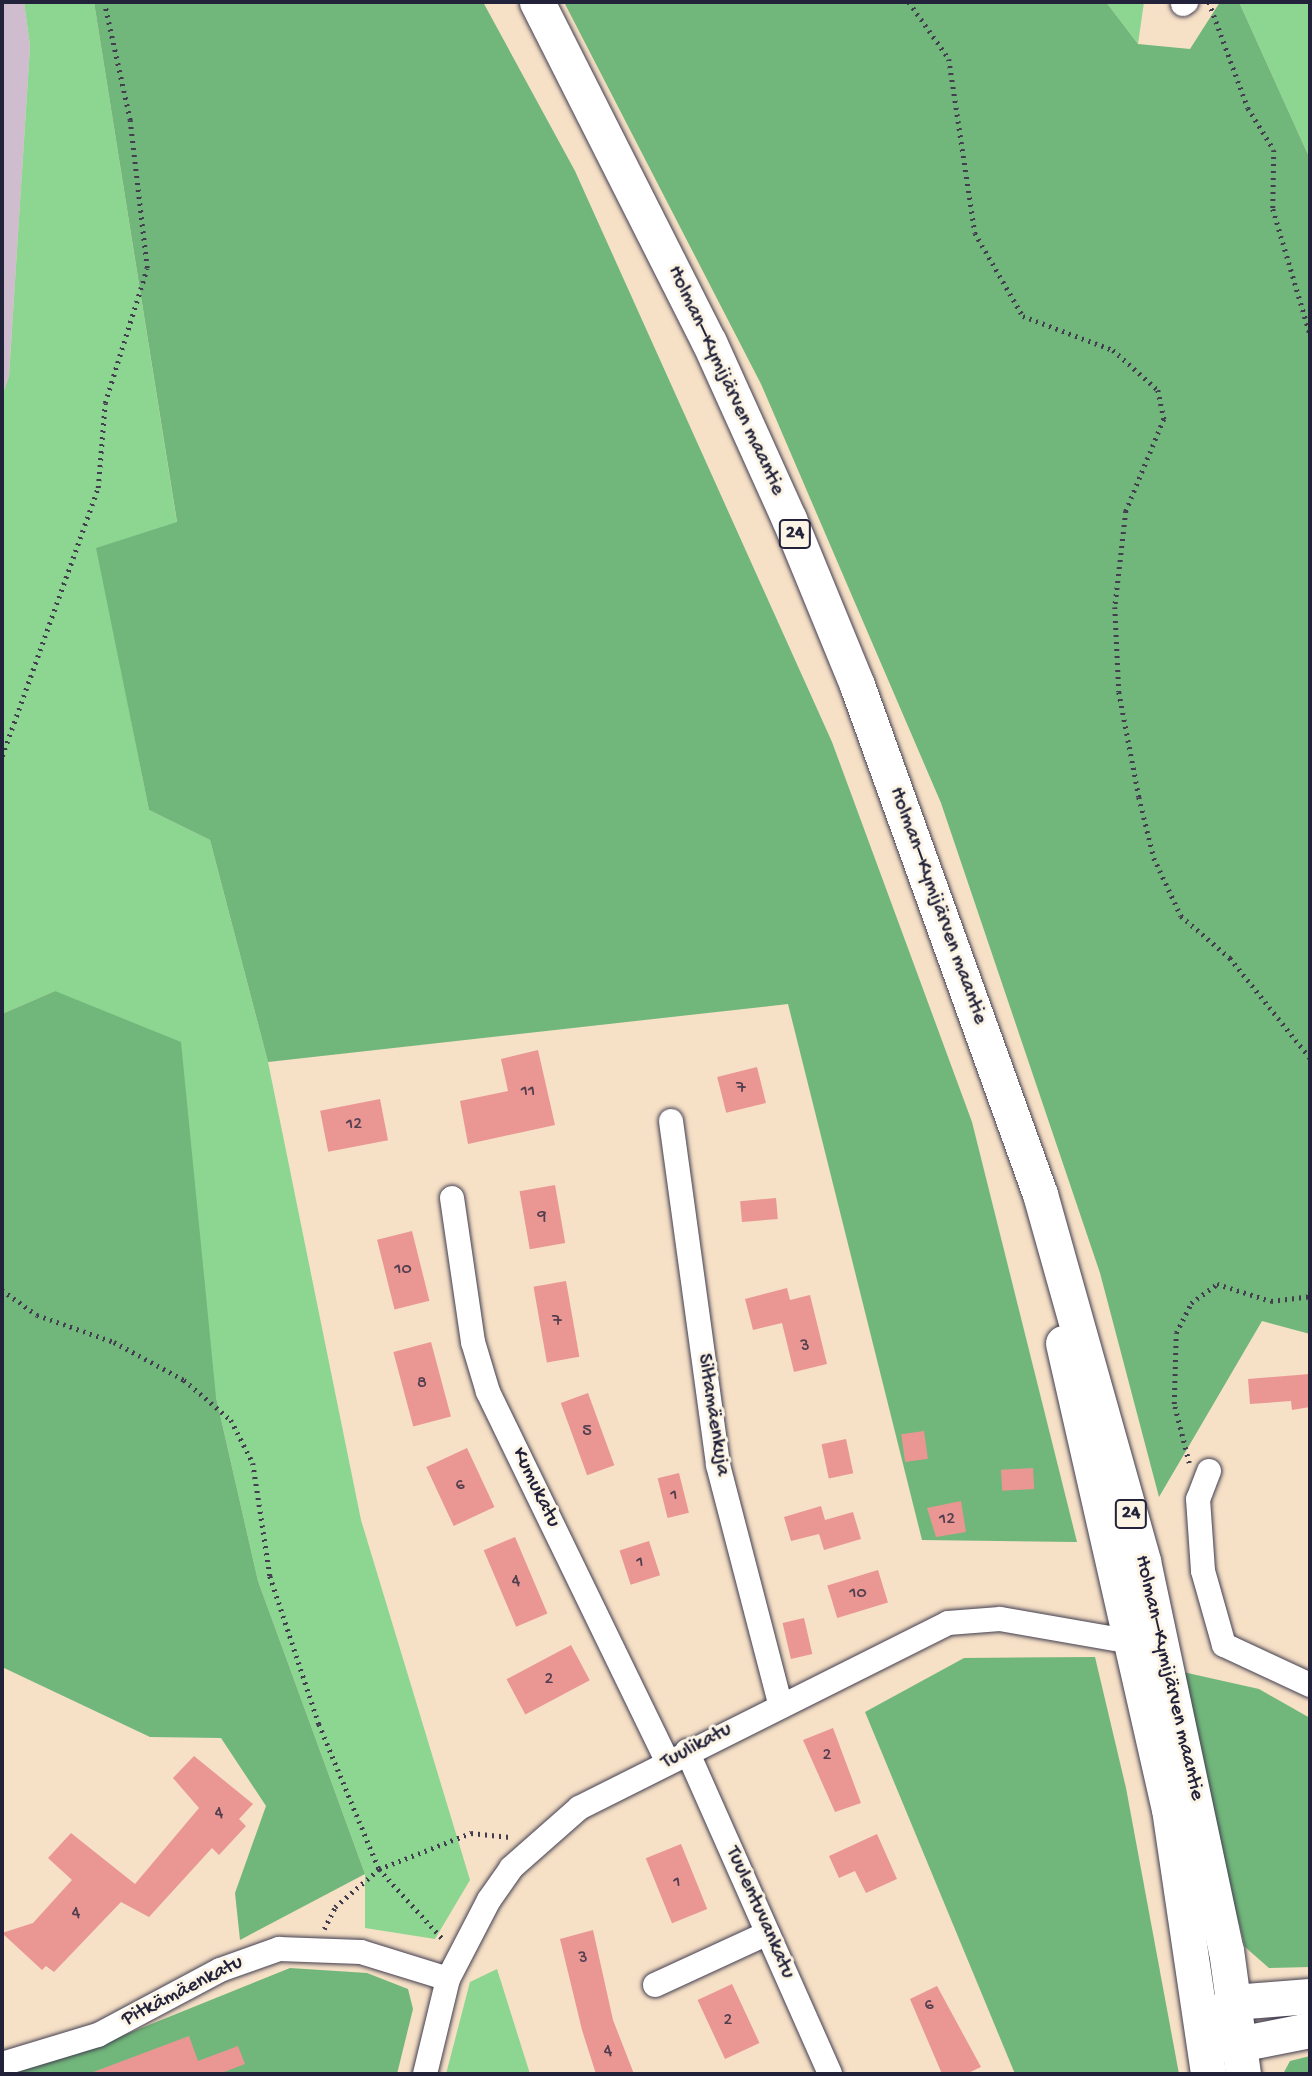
<!DOCTYPE html>
<meta charset="utf-8">
<style>
body{margin:0}
#map{position:relative;width:1312px;height:2076px;overflow:hidden;background:#f6e0c6;font-family:"Gochi Hand",sans-serif}
div>[style]{position:absolute}
.industrial>*{inset:0;background:#cfbdcf}
.green>*{inset:0;background:#8cd691}
.forest>*{inset:0;background:#71b77b}
.building>*{inset:0;background:#ea9793;transform-origin:0 0}
.path>*{height:4.5px;margin-top:-2.25px;transform-origin:0;background:repeating-linear-gradient(90deg,#423e50 0 2px,transparent 0 7px)}
.roads{filter:drop-shadow(0 0 2px #423e50) drop-shadow(0 0 2px #423e50)}
.minor>*{height:24px;margin:-12px;padding:0 12px;transform-origin:12px;border-radius:12px;background:#fff}
.highway>*{height:35px;margin:-17.5px;padding:0 17.5px;transform-origin:17.5px;border-radius:17.5px;background:#fff}
span{translate:-50% -50%;white-space:nowrap;text-align:center;line-height:1.15;-webkit-text-stroke:6px #fcf5e5;paint-order:stroke}
.number-label{font-size:18px;color:#543f51}
.number-label span{-webkit-text-stroke-width:0}
.shield-label span{padding:2px 5px;background:#fcf5e5;border:2px solid;border-radius:5px;-webkit-text-stroke-width:0}
.shield-label{font-size:19px;color:#22223b;font-weight:700}
.street-label{font-size:21px;color:#22223b}
.frame{position:absolute;inset:0;border:4px solid #22223b;pointer-events:none}
</style>
<div id="map">
<div class="industrial">
<i style="clip-path:polygon(2px 2px,24px 2px,30px 46px,9px 376px,2px 396px)"></i>
</div>
<div class="green">
<i style="clip-path:polygon(24px 2px,94px 2px,177px 523px,97px 548px,149px 810px,210px 840px,268px 1062px,361px 1520px,470px 1880px,435px 1939px,365px 1928px,365px 1874px,258px 1581px,216px 1397px,55px 991px,2px 1014px,2px 396px,9px 376px,30px 46px)"></i>
<i style="clip-path:polygon(1106px 2px,1144px 2px,1138px 44px)"></i>
<i style="clip-path:polygon(1239px 2px,1310px 2px,1310px 159px)"></i>
<i style="clip-path:polygon(497px 1969px,530px 2074px,446px 2074px,470px 1982px)"></i>
</div>
<div class="forest">
<i style="clip-path:polygon(94px 2px,483px 2px,575px 171px,832px 742px,972px 1122px,1077px 1542px,922px 1540px,788px 1004px,268px 1062px,210px 840px,149px 810px,96px 548px,177px 522px)"></i>
<i style="clip-path:polygon(564px 2px,1106px 2px,1138px 44px,1190px 49px,1220px 2px,1239px 2px,1310px 159px,1310px 1334px,1262px 1321px,1159px 1497px,1100px 1273px,941px 803px,761px 384px)"></i>
<i style="clip-path:polygon(55px 991px,181px 1042px,216px 1397px,258px 1581px,365px 1874px,240px 1940px,235px 1893px,266px 1806px,221px 1738px,150px 1737px,2px 1667px,2px 1014px)"></i>
<i style="clip-path:polygon(1095px 1657px,1126px 1788px,1179px 2074px,1015px 2074px,865px 1712px,964px 1658px)"></i>
<i style="clip-path:polygon(1174px 1670px,1259px 1689px,1310px 1718px,1310px 1967px,1269px 1968px,1245px 1947px)"></i>
<i style="clip-path:polygon(290px 1968px,367px 1973px,408px 1989px,413px 2009px,397px 2074px,2px 2074px,77px 2054px)"></i>
<i style="clip-path:polygon(1310px 2056px,1310px 2074px,1283px 2074px,1290px 2061px)"></i>
</div>
<div class="building">
<i style="clip-path:polygon(538px 1050px,555px 1125px,468px 1144px,460px 1101px,508px 1091px,501px 1059px)"></i>
<i style="left:757px;top:1067px;width:37px;height:41px;rotate:76deg"></i>
<i style="left:380px;top:1099px;width:42px;height:61px;rotate:79deg"></i>
<i style="left:555px;top:1185px;width:59px;height:36px;rotate:80deg"></i>
<i style="left:776px;top:1198px;width:21px;height:36px;rotate:85deg"></i>
<i style="left:412px;top:1231px;width:72px;height:36px;rotate:76deg"></i>
<i style="left:566px;top:1281px;width:77px;height:33px;rotate:80deg"></i>
<i style="clip-path:polygon(787px 1288px,790px 1300px,810px 1295px,827px 1364px,794px 1372px,782px 1323px,753px 1330px,745px 1299px)"></i>
<i style="left:431px;top:1342px;width:77px;height:39px;rotate:75deg"></i>
<i style="clip-path:polygon(1310px 1374px,1310px 1407px,1292px 1410px,1291px 1401px,1250px 1404px,1248px 1379px)"></i>
<i style="left:588px;top:1393px;width:77px;height:29px;rotate:70deg"></i>
<i style="left:924px;top:1431px;width:28px;height:23px;rotate:82deg"></i>
<i style="left:846px;top:1439px;width:35px;height:25px;rotate:78deg"></i>
<i style="left:467px;top:1448px;width:65px;height:45px;rotate:65deg"></i>
<i style="left:1033px;top:1468px;width:21px;height:32px;rotate:87deg"></i>
<i style="left:679px;top:1473px;width:41px;height:22px;rotate:76deg"></i>
<i style="clip-path:polygon(961px 1501px,966px 1532px,936px 1537px,927px 1508px)"></i>
<i style="clip-path:polygon(821px 1506px,825px 1520px,853px 1512px,861px 1539px,824px 1550px,819px 1534px,791px 1541px,784px 1517px)"></i>
<i style="left:515px;top:1537px;width:83px;height:34px;rotate:67deg"></i>
<i style="left:649px;top:1541px;width:36px;height:31px;rotate:72deg"></i>
<i style="left:878px;top:1570px;width:34px;height:53px;rotate:73deg"></i>
<i style="left:804px;top:1618px;width:37px;height:22px;rotate:77deg"></i>
<i style="left:571px;top:1645px;width:40px;height:73px;rotate:62deg"></i>
<i style="clip-path:polygon(833px 1728px,861px 1803px,835px 1812px,803px 1740px)"></i>
<i style="clip-path:polygon(194px 1756px,253px 1804px,239px 1819px,246px 1826px,219px 1855px,212px 1848px,149px 1917px,121px 1902px,54px 1972px,46px 1966px,42px 1970px,2px 1933px,33px 1923px,72px 1880px,48px 1858px,71px 1833px,135px 1884px,199px 1808px,173px 1778px)"></i>
<i style="clip-path:polygon(877px 1834px,897px 1879px,866px 1893px,855px 1871px,839px 1878px,829px 1856px)"></i>
<i style="left:681px;top:1844px;width:70px;height:38px;rotate:68deg"></i>
<i style="clip-path:polygon(593px 1930px,613px 2020px,634px 2074px,596px 2074px,582px 2030px,560px 1939px)"></i>
<i style="left:732px;top:1984px;width:65px;height:38px;rotate:65deg"></i>
<i style="clip-path:polygon(937px 1986px,981px 2067px,966px 2074px,942px 2074px,910px 1999px)"></i>
<i style="clip-path:polygon(189px 2036px,198px 2061px,238px 2046px,245px 2064px,219px 2074px,88px 2074px)"></i>
</div>
<div class="path">
<i style="left:909px;top:2px;width:70px;rotate:54.9deg"></i>
<i style="left:949px;top:59px;width:176px;rotate:81.5deg"></i>
<i style="left:975px;top:233px;width:96px;rotate:60deg"></i>
<i style="left:1023px;top:316px;width:96px;rotate:20.7deg"></i>
<i style="left:1113px;top:350px;width:60px;rotate:41.6deg"></i>
<i style="left:1158px;top:390px;width:30px;rotate:78deg"></i>
<i style="left:1164px;top:419px;width:100px;rotate:112.4deg"></i>
<i style="left:1126px;top:511px;width:97px;rotate:96.5deg"></i>
<i style="left:1115px;top:607px;width:85px;rotate:87.3deg"></i>
<i style="left:1119px;top:692px;width:107px;rotate:79.2deg"></i>
<i style="left:1139px;top:797px;width:63px;rotate:76.2deg"></i>
<i style="left:1154px;top:858px;width:64px;rotate:65deg"></i>
<i style="left:1181px;top:916px;width:65px;rotate:40.6deg"></i>
<i style="left:1230px;top:958px;width:128px;rotate:51.3deg"></i>
<i style="left:1209px;top:2px;width:113px;rotate:69.8deg"></i>
<i style="left:1248px;top:108px;width:49px;rotate:58.2deg"></i>
<i style="left:1274px;top:150px;width:59px;rotate:91deg"></i>
<i style="left:1273px;top:209px;width:130px;rotate:73.5deg"></i>
<i style="left:2px;top:756px;width:285px;rotate:-70.3deg"></i>
<i style="left:98px;top:488px;width:85px;rotate:-85.3deg"></i>
<i style="left:105px;top:403px;width:141px;rotate:-72.7deg"></i>
<i style="left:147px;top:268px;width:149px;rotate:-96.6deg"></i>
<i style="left:130px;top:120px;width:121px;rotate:-102.4deg"></i>
<i style="left:2px;top:1290px;width:43px;rotate:35.5deg"></i>
<i style="left:37px;top:1315px;width:82px;rotate:19.3deg"></i>
<i style="left:114px;top:1342px;width:80px;rotate:28.5deg"></i>
<i style="left:184px;top:1380px;width:62px;rotate:40.4deg"></i>
<i style="left:231px;top:1420px;width:48px;rotate:62.9deg"></i>
<i style="left:253px;top:1463px;width:114px;rotate:81.4deg"></i>
<i style="left:270px;top:1576px;width:156px;rotate:71.7deg"></i>
<i style="left:319px;top:1724px;width:157px;rotate:67.5deg"></i>
<i style="left:379px;top:1869px;width:95px;rotate:47.6deg"></i>
<i style="left:1189px;top:1463px;width:61px;rotate:-104.3deg"></i>
<i style="left:1174px;top:1404px;width:71px;rotate:-88.4deg"></i>
<i style="left:1176px;top:1333px;width:34px;rotate:-63deg"></i>
<i style="left:1191px;top:1303px;width:32px;rotate:-36deg"></i>
<i style="left:1217px;top:1284px;width:57px;rotate:17.5deg"></i>
<i style="left:1271px;top:1301px;width:39px;rotate:-7deg"></i>
<i style="left:324px;top:1929px;width:25px;rotate:-63deg"></i>
<i style="left:335px;top:1907px;width:58px;rotate:-40.8deg"></i>
<i style="left:379px;top:1869px;width:99px;rotate:-21.4deg"></i>
<i style="left:471px;top:1833px;width:40px;rotate:5.7deg"></i>
</div>
<div class="roads">
<div class="minor">
<i style="left:1183px;top:4px;width:4px;rotate:-34deg"></i>
<i style="left:671px;top:1121px;width:347px;rotate:82.2deg"></i>
<i style="left:718px;top:1465px;width:246px;rotate:75.4deg"></i>
<i style="left:452px;top:1198px;width:146px;rotate:81.7deg"></i>
<i style="left:473px;top:1342px;width:52px;rotate:73.3deg"></i>
<i style="left:488px;top:1392px;width:411px;rotate:64.1deg"></i>
<i style="left:1209px;top:1471px;width:30px;rotate:111deg"></i>
<i style="left:1198px;top:1499px;width:72px;rotate:86deg"></i>
<i style="left:1203px;top:1571px;width:77px;rotate:74.2deg"></i>
<i style="left:1224px;top:1645px;width:95px;rotate:24.9deg"></i>
<i style="left:687px;top:1751px;width:353px;rotate:66.1deg"></i>
<i style="left:655px;top:1985px;width:124px;rotate:-24.7deg"></i>
<i style="left:2px;top:2064px;width:100px;rotate:-16.8deg"></i>
<i style="left:98px;top:2035px;width:138px;rotate:-28deg"></i>
<i style="left:220px;top:1970px;width:63px;rotate:-19.6deg"></i>
<i style="left:279px;top:1949px;width:82px;rotate:2.1deg"></i>
<i style="left:361px;top:1952px;width:91px;rotate:17.2deg"></i>
<i style="left:425px;top:2074px;width:98px;rotate:-76.4deg"></i>
<i style="left:448px;top:1979px;width:89px;rotate:-62.6deg"></i>
<i style="left:489px;top:1900px;width:39px;rotate:-55deg"></i>
<i style="left:511px;top:1868px;width:91px;rotate:-41.4deg"></i>
<i style="left:579px;top:1808px;width:413px;rotate:-26.6deg"></i>
<i style="left:948px;top:1623px;width:52px;rotate:-4.4deg"></i>
<i style="left:1000px;top:1619px;width:117px;rotate:9.9deg"></i>
</div>
<div class="highway">
<i style="left:537px;top:2px;width:381px;rotate:63.2deg"></i>
<i style="left:709px;top:342px;width:194px;rotate:65.7deg"></i>
<i style="left:789px;top:519px;width:179px;rotate:67.7deg"></i>
<i style="left:857px;top:685px;width:541px;rotate:70.23deg"></i>
<i style="left:1040px;top:1194px;width:381px;rotate:74.3deg"></i>
<i style="left:1143px;top:1561px;width:398px;rotate:78deg"></i>
<i style="left:1226px;top:1950px;width:125px;rotate:82.2deg"></i>
<i style="left:1063px;top:1343px;width:478px;rotate:77.2deg"></i>
<i style="left:1169px;top:1809px;width:268px;rotate:81.6deg"></i>
<i style="left:1214px;top:2016px;width:24px;rotate:-36deg"></i>
<i style="left:1233px;top:2002px;width:77px;rotate:-4.5deg"></i>
<i style="left:1216px;top:2040px;width:23px;rotate:10deg"></i>
<i style="left:1239px;top:2044px;width:72px;rotate:-11.2deg"></i>
</div>
</div>
<div class="number-label">
<span style="left:741px;top:1089px">7</span>
<span style="left:528px;top:1092px">11</span>
<span style="left:354px;top:1125px">12</span>
<span style="left:542px;top:1217px">9</span>
<span style="left:403px;top:1270px">10</span>
<span style="left:557px;top:1322px">7</span>
<span style="left:805px;top:1347px">3</span>
<span style="left:422px;top:1384px">8</span>
<span style="left:587px;top:1432px">5</span>
<span style="left:460px;top:1486px">6</span>
<span style="left:674px;top:1496px">1</span>
<span style="left:947px;top:1520px">12</span>
<span style="left:640px;top:1563px">1</span>
<span style="left:516px;top:1582px">4</span>
<span style="left:858px;top:1594px">10</span>
<span style="left:549px;top:1680px">2</span>
<span style="left:827px;top:1756px">2</span>
<span style="left:219px;top:1814px">4</span>
<span style="left:677px;top:1883px">1</span>
<span style="left:76px;top:1914px">4</span>
<span style="left:583px;top:1959px">3</span>
<span style="left:929px;top:2006px">6</span>
<span style="left:728px;top:2021px">2</span>
<span style="left:608px;top:2052px">4</span>
</div>
<div class="shield-label">
<span style="left:795px;top:534px">24</span>
<span style="left:1131px;top:1514px">24</span>
</div>
<div class="street-label">
<span style="left:725px;top:381px;rotate:65deg">Holman–Kymijärven maantie</span>
<span style="left:937px;top:906px;rotate:70deg">Holman–Kymijärven maantie</span>
<span style="left:712px;top:1415px;rotate:81deg">Siltamäenkuja</span>
<span style="left:535px;top:1488px;rotate:64deg">Kumukatu</span>
<span style="left:1168px;top:1678px;rotate:77deg">Holman–Kymijärven maantie</span>
<span style="left:697px;top:1747px;rotate:-28deg">Tuulikatu</span>
<span style="left:759px;top:1913px;rotate:66deg">Tuulentuvankatu</span>
<span style="left:183px;top:1992px;rotate:-27deg">Pitkämäenkatu</span>
</div>
<div class="frame"></div>
</div>
